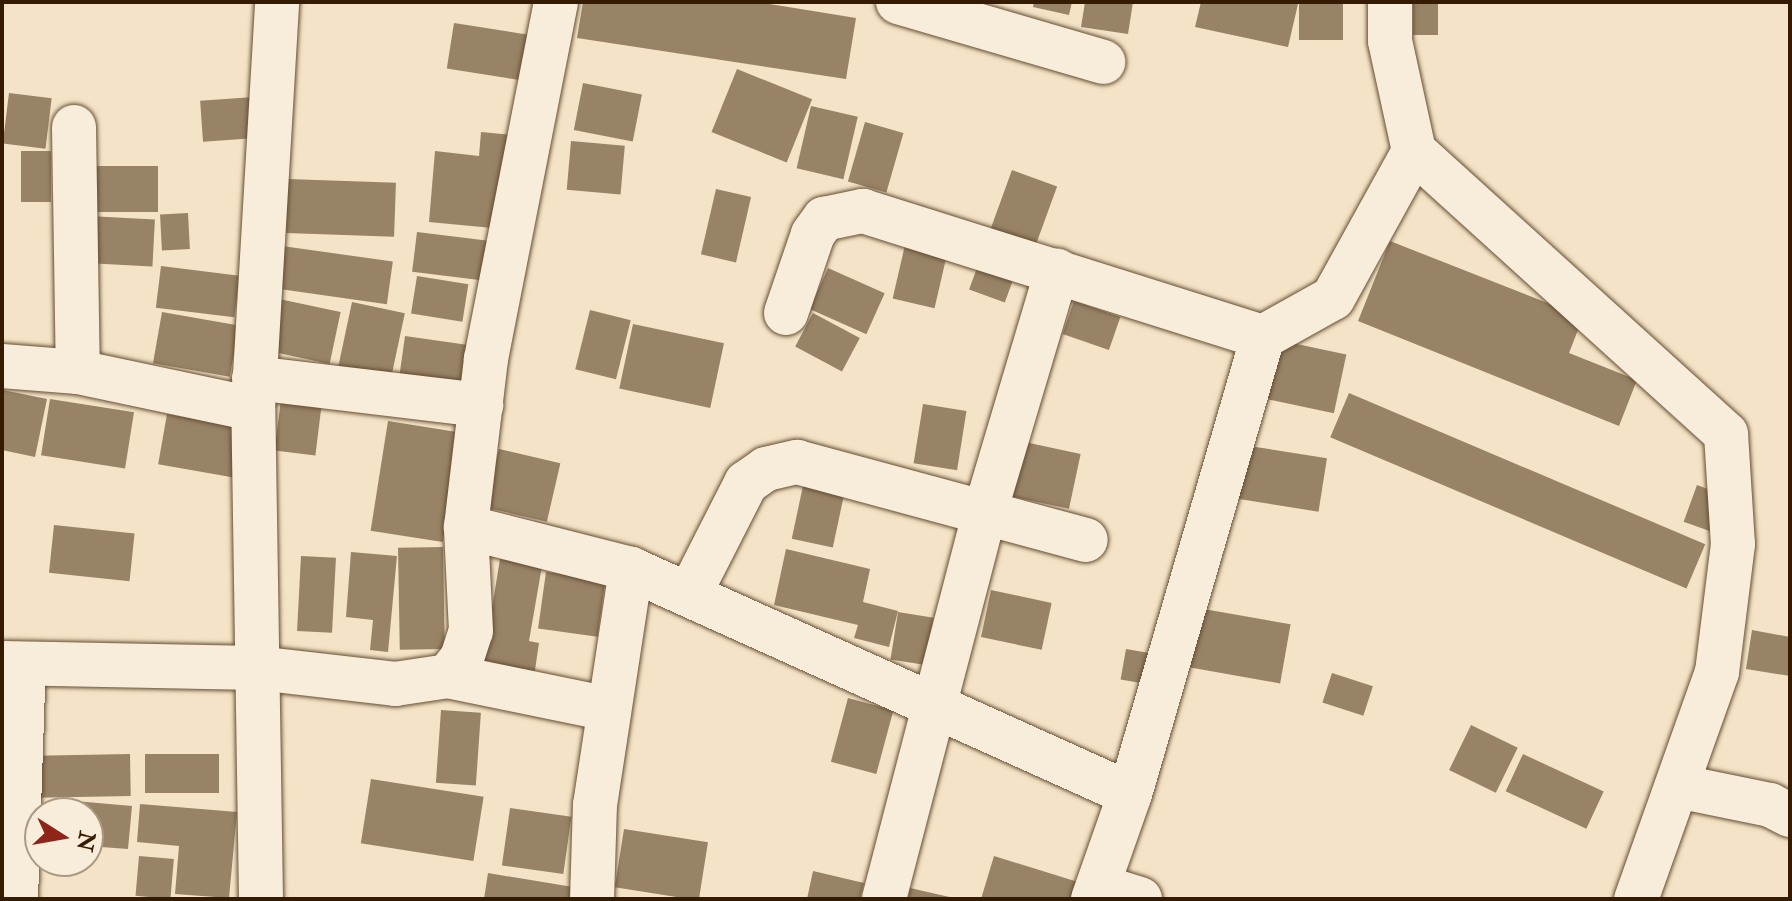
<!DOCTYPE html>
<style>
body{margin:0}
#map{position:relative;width:1792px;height:901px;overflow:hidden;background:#f4e3c6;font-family:"IM FELL Double Pica",serif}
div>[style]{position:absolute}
.building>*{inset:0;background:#988367;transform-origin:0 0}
.roads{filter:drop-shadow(0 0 2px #654d32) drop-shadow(0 0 2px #654d32)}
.minor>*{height:44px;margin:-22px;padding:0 22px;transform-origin:22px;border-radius:22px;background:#f8edda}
span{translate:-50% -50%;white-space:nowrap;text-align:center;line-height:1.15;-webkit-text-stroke:6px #f8edda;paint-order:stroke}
.frame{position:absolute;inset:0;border:4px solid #351b01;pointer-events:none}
.north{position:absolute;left:24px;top:797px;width:80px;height:80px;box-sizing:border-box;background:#f8edda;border:2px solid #aa9983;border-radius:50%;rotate:101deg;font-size:22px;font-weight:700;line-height:32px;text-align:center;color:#351b01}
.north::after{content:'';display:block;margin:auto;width:28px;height:36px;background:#8f2418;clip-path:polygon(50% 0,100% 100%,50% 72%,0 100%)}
</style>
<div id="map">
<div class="building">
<i style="clip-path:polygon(583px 2px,758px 2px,856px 18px,846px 79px,577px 38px)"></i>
<i style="clip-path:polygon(1034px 2px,1072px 2px,1069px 15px,1033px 7px)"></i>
<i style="clip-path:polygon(1085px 2px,1133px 2px,1128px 34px,1081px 27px)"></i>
<i style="clip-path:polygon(1201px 2px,1298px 4px,1288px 47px,1195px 27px)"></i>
<i style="left:1299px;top:2px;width:44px;height:38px"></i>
<i style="left:1413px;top:2px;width:25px;height:33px"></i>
<i style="left:454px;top:23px;width:91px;height:46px;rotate:9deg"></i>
<i style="left:737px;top:69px;width:81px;height:68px;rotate:22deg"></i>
<i style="left:583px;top:83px;width:60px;height:48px;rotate:11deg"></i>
<i style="left:9px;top:93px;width:43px;height:51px;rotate:7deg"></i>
<i style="left:254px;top:97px;width:41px;height:54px;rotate:86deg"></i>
<i style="left:811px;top:106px;width:48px;height:64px;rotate:13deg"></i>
<i style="left:865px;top:122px;width:40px;height:62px;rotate:16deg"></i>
<i style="clip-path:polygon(481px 132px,512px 135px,503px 229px,429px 222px,435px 151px,479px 156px)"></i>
<i style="left:571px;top:141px;width:54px;height:49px;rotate:5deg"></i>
<i style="left:51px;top:151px;width:51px;height:30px;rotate:90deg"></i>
<i style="left:89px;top:166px;width:69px;height:46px"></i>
<i style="left:1012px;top:170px;width:48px;height:64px;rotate:20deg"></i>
<i style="left:288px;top:179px;width:108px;height:54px;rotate:2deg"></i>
<i style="left:716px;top:189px;width:36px;height:67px;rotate:13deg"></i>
<i style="left:188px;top:213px;width:36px;height:28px;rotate:87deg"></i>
<i style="left:88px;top:216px;width:67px;height:47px;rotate:3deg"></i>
<i style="left:417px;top:232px;width:78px;height:40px;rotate:7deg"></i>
<i style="clip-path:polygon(1390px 241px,1583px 317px,1569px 353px,1637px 380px,1619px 426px,1358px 321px)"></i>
<i style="left:275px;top:245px;width:119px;height:43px;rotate:8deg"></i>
<i style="left:905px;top:245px;width:43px;height:55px;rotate:13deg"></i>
<i style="left:978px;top:265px;width:38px;height:26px;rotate:20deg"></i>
<i style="left:161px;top:266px;width:79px;height:42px;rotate:7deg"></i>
<i style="left:828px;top:268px;width:62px;height:45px;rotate:24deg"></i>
<i style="left:417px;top:276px;width:52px;height:38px;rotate:9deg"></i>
<i style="left:279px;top:299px;width:63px;height:53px;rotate:12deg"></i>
<i style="left:1074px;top:301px;width:49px;height:35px;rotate:19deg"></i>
<i style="left:352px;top:302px;width:54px;height:70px;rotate:12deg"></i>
<i style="left:590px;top:310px;width:42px;height:61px;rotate:14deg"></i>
<i style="left:162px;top:312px;width:78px;height:52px;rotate:10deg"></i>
<i style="left:813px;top:313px;width:53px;height:38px;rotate:28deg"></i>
<i style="left:633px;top:324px;width:93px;height:66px;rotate:12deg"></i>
<i style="left:405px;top:336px;width:71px;height:48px;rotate:8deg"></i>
<i style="left:1273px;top:339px;width:75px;height:60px;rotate:12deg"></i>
<i style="clip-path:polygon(3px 390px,47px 399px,35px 457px,2px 450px)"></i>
<i style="left:282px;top:391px;width:41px;height:60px;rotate:7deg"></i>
<i style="left:1349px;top:393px;width:387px;height:48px;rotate:23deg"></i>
<i style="left:50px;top:399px;width:85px;height:57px;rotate:9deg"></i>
<i style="left:923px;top:404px;width:44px;height:60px;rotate:9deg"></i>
<i style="left:167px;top:414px;width:78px;height:51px;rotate:10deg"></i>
<i style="left:388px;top:421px;width:73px;height:111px;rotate:9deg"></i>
<i style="left:1020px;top:441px;width:62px;height:56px;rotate:12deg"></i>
<i style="left:1243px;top:445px;width:85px;height:54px;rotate:9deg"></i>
<i style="left:499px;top:449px;width:63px;height:60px;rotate:13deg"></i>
<i style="left:804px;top:481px;width:42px;height:59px;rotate:12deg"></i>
<i style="left:1697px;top:485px;width:32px;height:39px;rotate:20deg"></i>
<i style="left:54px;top:525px;width:81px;height:48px;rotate:6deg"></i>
<i style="left:443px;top:547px;width:102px;height:45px;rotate:89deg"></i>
<i style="clip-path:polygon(786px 549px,870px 569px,863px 602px,898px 611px,889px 647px,854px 638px,858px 625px,774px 605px)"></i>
<i style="clip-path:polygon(351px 552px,397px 556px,388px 652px,370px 650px,373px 620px,346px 617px)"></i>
<i style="left:301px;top:556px;width:35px;height:75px;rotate:3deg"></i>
<i style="clip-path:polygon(500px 559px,542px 566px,529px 641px,539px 643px,534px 677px,482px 669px)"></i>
<i style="left:546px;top:572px;width:60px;height:57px;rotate:8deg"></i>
<i style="left:991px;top:590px;width:62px;height:48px;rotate:12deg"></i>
<i style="left:1198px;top:608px;width:94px;height:60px;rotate:10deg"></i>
<i style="left:898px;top:612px;width:36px;height:48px;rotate:9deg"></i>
<i style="clip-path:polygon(1752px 630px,1790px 637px,1790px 676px,1746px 669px)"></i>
<i style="left:1126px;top:649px;width:22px;height:31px;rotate:10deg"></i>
<i style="left:1332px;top:673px;width:43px;height:31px;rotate:18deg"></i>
<i style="left:848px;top:698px;width:47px;height:66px;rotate:15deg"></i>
<i style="left:441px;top:710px;width:40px;height:73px;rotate:4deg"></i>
<i style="left:1471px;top:725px;width:52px;height:50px;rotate:26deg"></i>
<i style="left:130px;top:754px;width:42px;height:94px;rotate:89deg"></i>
<i style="left:219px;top:754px;width:39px;height:74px;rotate:90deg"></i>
<i style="left:1523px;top:754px;width:89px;height:41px;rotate:25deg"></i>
<i style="left:371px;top:779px;width:114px;height:65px;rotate:9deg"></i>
<i style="clip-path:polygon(52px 799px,132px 806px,128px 849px,88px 846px,88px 813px,51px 813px)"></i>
<i style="clip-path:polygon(140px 804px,237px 812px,229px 898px,175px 894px,179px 846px,137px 842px)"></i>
<i style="left:510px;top:808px;width:62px;height:58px;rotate:8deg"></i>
<i style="left:624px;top:829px;width:85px;height:59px;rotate:9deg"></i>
<i style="left:139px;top:856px;width:35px;height:40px;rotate:5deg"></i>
<i style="clip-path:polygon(994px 856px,1078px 882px,1073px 899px,981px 899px)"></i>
<i style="clip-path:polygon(813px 871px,864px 883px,860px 899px,807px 899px)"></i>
<i style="clip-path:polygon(488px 873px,579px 888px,578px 899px,484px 899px)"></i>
<i style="clip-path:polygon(910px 888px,954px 898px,954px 899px,908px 899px)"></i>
</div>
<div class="roads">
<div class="minor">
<i style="left:556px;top:2px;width:364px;rotate:101.1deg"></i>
<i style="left:486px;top:359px;width:169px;rotate:96.8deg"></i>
<i style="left:466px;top:527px;width:170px;rotate:14.3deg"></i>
<i style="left:631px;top:569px;width:547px;rotate:24.27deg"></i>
<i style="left:1130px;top:794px;width:476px;rotate:-73.8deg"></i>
<i style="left:1263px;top:337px;width:80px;rotate:-29.1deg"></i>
<i style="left:1333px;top:298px;width:168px;rotate:-61.1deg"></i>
<i style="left:898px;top:2px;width:214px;rotate:16.3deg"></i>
<i style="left:1390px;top:2px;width:39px;rotate:90deg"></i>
<i style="left:1390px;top:41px;width:113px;rotate:77.7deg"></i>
<i style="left:1414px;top:151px;width:421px;rotate:42.2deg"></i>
<i style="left:1726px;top:434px;width:110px;rotate:86.4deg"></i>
<i style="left:1733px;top:544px;width:129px;rotate:97.1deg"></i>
<i style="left:1717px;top:672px;width:241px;rotate:109.6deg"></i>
<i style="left:74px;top:127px;width:245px;rotate:89.1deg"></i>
<i style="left:786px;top:313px;width:83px;rotate:-71.1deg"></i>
<i style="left:813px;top:234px;width:19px;rotate:-54deg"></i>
<i style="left:824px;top:219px;width:40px;rotate:-12deg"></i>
<i style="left:863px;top:211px;width:419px;rotate:17.5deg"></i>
<i style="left:2px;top:366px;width:76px;rotate:4.5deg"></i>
<i style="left:78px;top:372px;width:179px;rotate:11.9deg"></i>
<i style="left:254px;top:378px;width:229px;rotate:6.8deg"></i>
<i style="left:689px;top:595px;width:126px;rotate:-63deg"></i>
<i style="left:746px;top:483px;width:24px;rotate:-35deg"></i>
<i style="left:766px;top:469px;width:32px;rotate:-13deg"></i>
<i style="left:797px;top:462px;width:299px;rotate:15.1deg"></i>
<i style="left:2px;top:663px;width:255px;rotate:1.1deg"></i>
<i style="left:257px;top:668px;width:139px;rotate:6.6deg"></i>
<i style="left:395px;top:684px;width:54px;rotate:-8.6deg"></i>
<i style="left:448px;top:676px;width:23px;rotate:-52deg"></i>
<i style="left:462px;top:658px;width:28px;rotate:-72deg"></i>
<i style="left:471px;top:631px;width:104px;rotate:-92.8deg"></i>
<i style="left:448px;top:676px;width:164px;rotate:11.6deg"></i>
<i style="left:1677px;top:786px;width:95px;rotate:11.5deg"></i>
<i style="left:1770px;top:805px;width:22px;rotate:27deg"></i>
<i style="left:1098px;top:886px;width:44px;rotate:17.2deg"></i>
<i style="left:16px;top:899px;width:235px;rotate:-88.1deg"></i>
<i style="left:261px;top:899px;width:490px;rotate:-90.9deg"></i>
<i style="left:253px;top:409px;width:408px;rotate:-86.6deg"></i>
<i style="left:592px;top:899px;width:94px;rotate:-88.2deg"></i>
<i style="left:595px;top:805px;width:239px;rotate:-81.3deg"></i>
<i style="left:884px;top:899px;width:400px;rotate:-75.4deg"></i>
<i style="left:985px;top:512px;width:252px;rotate:-73.4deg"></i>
<i style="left:1093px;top:899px;width:111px;rotate:-70.6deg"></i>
</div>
</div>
<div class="frame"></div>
<div class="north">N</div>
</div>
